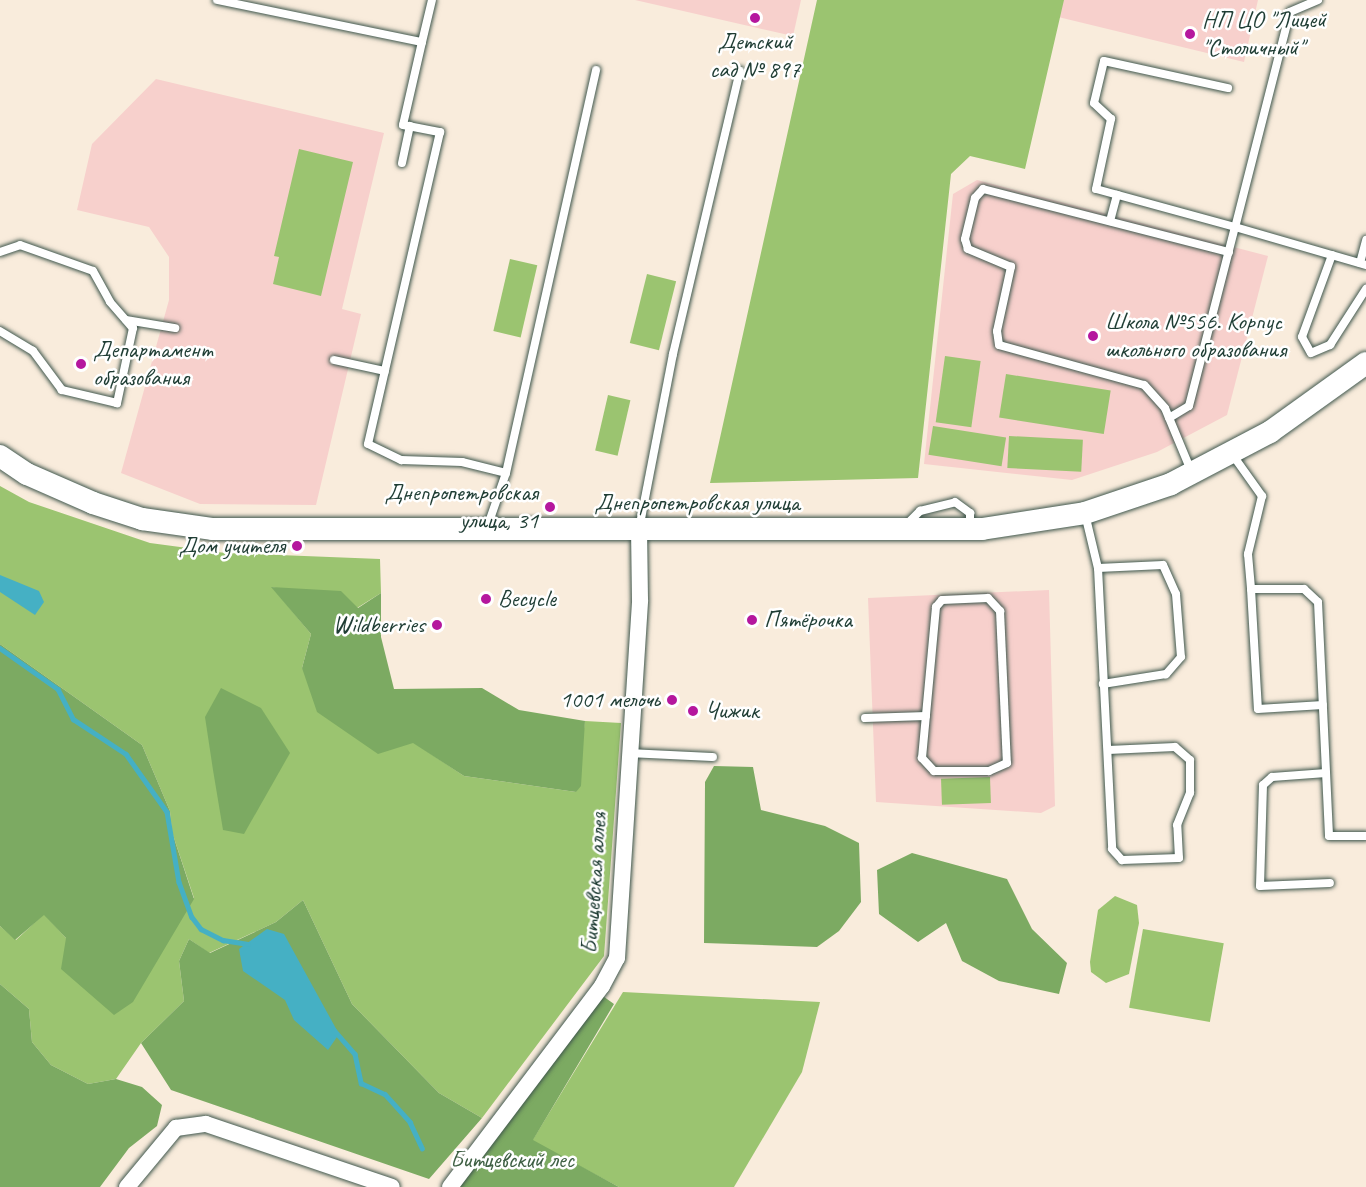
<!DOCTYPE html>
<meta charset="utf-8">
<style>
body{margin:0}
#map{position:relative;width:1366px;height:1187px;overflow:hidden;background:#f9ecdc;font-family:Caveat,sans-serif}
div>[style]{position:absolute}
.built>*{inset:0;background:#f7d0cc}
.green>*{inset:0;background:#9bc470;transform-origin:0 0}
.forest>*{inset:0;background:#7caa62}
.water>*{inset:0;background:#45b0c4}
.stream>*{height:4.5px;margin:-2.25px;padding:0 2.25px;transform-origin:2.25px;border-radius:2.25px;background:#45b0c4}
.roads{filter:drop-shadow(0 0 2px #40574d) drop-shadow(0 0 2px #40574d)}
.lane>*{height:8px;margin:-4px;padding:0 4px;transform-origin:4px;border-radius:4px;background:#fff}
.street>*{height:16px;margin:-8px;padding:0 8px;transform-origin:8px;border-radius:8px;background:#fff}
.secondary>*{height:22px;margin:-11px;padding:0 11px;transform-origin:11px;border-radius:11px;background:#fff}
.dots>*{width:16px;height:16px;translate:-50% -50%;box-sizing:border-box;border:3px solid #fff;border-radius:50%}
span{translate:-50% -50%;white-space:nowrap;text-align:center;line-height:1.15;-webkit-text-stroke:5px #fff;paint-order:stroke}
.poi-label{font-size:24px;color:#1f3d34}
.left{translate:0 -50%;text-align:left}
.right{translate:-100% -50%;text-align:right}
.street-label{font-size:24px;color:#1f3d34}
.park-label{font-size:24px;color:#3e5f43}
</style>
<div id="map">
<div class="built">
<i style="clip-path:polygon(635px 0,801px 0,793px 36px)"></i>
<i style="clip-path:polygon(1019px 0,1258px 0,1244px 62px,1017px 7px)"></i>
<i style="clip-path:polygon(156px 79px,384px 133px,342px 309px,361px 314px,316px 505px,200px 504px,121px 473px,169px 300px,169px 257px,149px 227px,77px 210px,92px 144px)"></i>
<i style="clip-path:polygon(977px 180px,1268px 256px,1227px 415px,1157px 452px,1072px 480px,924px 464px,953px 194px)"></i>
<i style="clip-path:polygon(1049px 590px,1055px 806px,1041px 813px,876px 802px,868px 598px)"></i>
</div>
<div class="green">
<i style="clip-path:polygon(817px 0,1064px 0,1025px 169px,970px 156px,951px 174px,918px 478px,710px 483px)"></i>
<i style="clip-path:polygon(299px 149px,353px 162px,321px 296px,273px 284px,279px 257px,274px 256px)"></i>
<i style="left:510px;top:259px;width:28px;height:74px;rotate:13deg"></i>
<i style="left:647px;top:274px;width:30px;height:71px;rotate:14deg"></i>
<i style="left:945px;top:356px;width:36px;height:67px;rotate:8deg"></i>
<i style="left:1006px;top:374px;width:106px;height:44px;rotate:9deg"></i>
<i style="left:608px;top:395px;width:23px;height:57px;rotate:13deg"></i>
<i style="left:933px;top:426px;width:74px;height:29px;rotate:9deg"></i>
<i style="left:1009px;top:436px;width:74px;height:32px;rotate:3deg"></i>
<i style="clip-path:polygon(0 486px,29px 502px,150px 543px,225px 553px,380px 559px,381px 593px,357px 608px,272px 587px,311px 634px,302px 668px,464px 776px,576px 792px,585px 721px,621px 723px,604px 956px,482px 1118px,439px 1093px,352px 1004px,303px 900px,276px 922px,209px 953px,189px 939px,179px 961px,184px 1001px,141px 1043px,116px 1079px,88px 1084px,51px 1065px,32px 1042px,29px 1009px,0 984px,0 926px,16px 940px,44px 914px,66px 938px,194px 898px,172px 832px,170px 811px,142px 745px,0 644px)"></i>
<i style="left:990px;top:777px;width:26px;height:49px;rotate:88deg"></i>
<i style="clip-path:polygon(1115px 896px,1137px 905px,1139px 923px,1129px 974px,1106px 983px,1091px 972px,1090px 962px,1098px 910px)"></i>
<i style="left:1143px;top:929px;width:82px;height:80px;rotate:10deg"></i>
<i style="clip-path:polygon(623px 992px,820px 1002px,802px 1072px,734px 1187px,619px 1187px,532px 1141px)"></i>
</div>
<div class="forest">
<i style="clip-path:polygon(271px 587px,341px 591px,358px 608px,381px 593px,381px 637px,394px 689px,482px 688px,519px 710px,585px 721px,581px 786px,576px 792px,464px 776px,413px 743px,378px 754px,317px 712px,302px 668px,311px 634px)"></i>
<i style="clip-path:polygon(0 644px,142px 745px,170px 811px,172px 832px,194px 899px,133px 1002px,114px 1015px,61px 969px,66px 938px,44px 915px,15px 940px,0 926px)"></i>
<i style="clip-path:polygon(221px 688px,261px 708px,290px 753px,244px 834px,223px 830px,213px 770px,205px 717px)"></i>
<i style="clip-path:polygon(714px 766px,753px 767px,761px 810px,825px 826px,859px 843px,861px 902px,839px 931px,817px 947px,704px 943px,705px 782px)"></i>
<i style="clip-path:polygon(912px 853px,1007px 879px,1032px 929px,1067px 963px,1059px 994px,999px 981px,962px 961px,946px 923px,918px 942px,879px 914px,877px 870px)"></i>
<i style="clip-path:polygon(303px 900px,352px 1004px,439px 1093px,482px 1118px,429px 1179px,171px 1090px,141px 1043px,184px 1001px,179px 961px,189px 939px,210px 953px,276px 922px)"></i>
<i style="clip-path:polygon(0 984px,29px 1009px,32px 1042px,51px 1065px,88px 1084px,116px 1079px,142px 1087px,162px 1105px,157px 1126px,129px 1148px,100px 1187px,0 1187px)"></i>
<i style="clip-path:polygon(600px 994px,614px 1004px,533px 1140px,619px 1187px,459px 1187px)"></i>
</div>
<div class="water">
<i style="clip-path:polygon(0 575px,39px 591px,44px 602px,35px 615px,0 592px)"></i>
<i style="clip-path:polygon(267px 929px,284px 934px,339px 1034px,328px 1050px,294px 1020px,285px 1000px,243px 971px,239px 949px)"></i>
</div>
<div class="stream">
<i style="left:0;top:648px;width:71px;rotate:35.3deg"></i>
<i style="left:58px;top:689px;width:34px;rotate:63deg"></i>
<i style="left:73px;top:719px;width:64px;rotate:33.4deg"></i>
<i style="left:126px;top:754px;width:71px;rotate:54.7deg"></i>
<i style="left:167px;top:812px;width:71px;rotate:80.3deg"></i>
<i style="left:179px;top:882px;width:37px;rotate:70deg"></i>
<i style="left:192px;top:917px;width:15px;rotate:53deg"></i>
<i style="left:201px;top:929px;width:25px;rotate:27deg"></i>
<i style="left:223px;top:940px;width:25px;rotate:9deg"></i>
<i style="left:334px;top:1030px;width:32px;rotate:49deg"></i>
<i style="left:355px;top:1054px;width:30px;rotate:78deg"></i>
<i style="left:361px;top:1083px;width:26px;rotate:25deg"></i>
<i style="left:385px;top:1094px;width:38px;rotate:48deg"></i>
<i style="left:410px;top:1122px;width:29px;rotate:65deg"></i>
</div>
<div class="roads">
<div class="lane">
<i style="left:217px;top:0;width:209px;rotate:11.6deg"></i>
<i style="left:422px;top:42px;width:85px;rotate:102.9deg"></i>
<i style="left:403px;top:125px;width:38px;rotate:11deg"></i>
<i style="left:440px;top:132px;width:320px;rotate:103deg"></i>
<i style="left:368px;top:444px;width:37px;rotate:26deg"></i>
<i style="left:401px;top:460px;width:61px;rotate:1.9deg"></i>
<i style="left:462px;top:462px;width:45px;rotate:14deg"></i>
<i style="left:506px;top:473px;width:58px;rotate:109.1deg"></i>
<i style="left:1318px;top:0;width:30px;rotate:157deg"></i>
<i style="left:1290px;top:12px;width:222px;rotate:104.3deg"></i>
<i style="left:1235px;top:227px;width:136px;rotate:16.2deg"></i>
<i style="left:422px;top:42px;width:43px;rotate:-76.6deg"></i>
<i style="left:402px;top:163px;width:38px;rotate:-78deg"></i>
<i style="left:1110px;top:221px;width:27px;rotate:-75deg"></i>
<i style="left:0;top:252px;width:21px;rotate:-19deg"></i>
<i style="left:20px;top:245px;width:77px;rotate:19.6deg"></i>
<i style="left:93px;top:271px;width:35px;rotate:61deg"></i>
<i style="left:110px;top:302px;width:35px;rotate:49deg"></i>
<i style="left:133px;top:328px;width:77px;rotate:102deg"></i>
<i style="left:117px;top:403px;width:57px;rotate:-166.7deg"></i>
<i style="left:62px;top:390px;width:49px;rotate:-126.6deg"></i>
<i style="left:33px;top:351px;width:39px;rotate:-149deg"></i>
<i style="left:1332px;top:255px;width:87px;rotate:110.1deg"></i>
<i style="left:1302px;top:337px;width:18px;rotate:61deg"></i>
<i style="left:1311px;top:353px;width:21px;rotate:-23deg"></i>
<i style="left:1330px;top:345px;width:67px;rotate:-57.3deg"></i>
<i style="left:1360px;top:263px;width:24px;rotate:-75deg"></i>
<i style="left:126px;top:320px;width:50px;rotate:9.3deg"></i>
<i style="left:334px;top:360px;width:52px;rotate:12.2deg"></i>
<i style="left:1169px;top:418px;width:23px;rotate:-31deg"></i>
<i style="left:1189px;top:406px;width:185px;rotate:-75.6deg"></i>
<i style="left:1235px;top:227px;width:144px;rotate:-164.7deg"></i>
<i style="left:1096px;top:189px;width:72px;rotate:-77.9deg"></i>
<i style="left:1111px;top:119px;width:23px;rotate:-137deg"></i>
<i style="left:1094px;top:103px;width:43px;rotate:-76.6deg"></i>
<i style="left:1104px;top:61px;width:127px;rotate:12.3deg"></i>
<i style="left:1232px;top:454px;width:52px;rotate:54.5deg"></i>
<i style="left:1262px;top:496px;width:60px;rotate:103.6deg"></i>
<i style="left:1248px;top:554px;width:35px;rotate:85deg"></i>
<i style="left:1251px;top:589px;width:53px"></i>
<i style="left:1304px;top:589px;width:19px;rotate:43deg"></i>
<i style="left:1318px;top:602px;width:234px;rotate:87.3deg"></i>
<i style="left:1329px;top:836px;width:37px"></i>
<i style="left:506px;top:473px;width:413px;rotate:-77.4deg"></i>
<i style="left:1192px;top:473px;width:70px;rotate:-112.6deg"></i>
<i style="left:1165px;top:408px;width:31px;rotate:-132deg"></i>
<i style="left:1144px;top:385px;width:150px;rotate:-164.6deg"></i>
<i style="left:999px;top:345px;width:14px;rotate:-98deg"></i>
<i style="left:997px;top:331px;width:66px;rotate:-77.7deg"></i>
<i style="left:1011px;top:267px;width:47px;rotate:-157.3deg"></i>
<i style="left:968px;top:249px;width:10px;rotate:-107deg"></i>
<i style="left:965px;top:239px;width:42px;rotate:-76.3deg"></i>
<i style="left:975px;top:198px;width:12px;rotate:-48deg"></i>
<i style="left:983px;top:189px;width:254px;rotate:14.4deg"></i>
<i style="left:1085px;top:514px;width:56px;rotate:76.5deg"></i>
<i style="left:1098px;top:568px;width:281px;rotate:87.1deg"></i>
<i style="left:1112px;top:849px;width:15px;rotate:48deg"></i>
<i style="left:1122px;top:860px;width:57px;rotate:-2deg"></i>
<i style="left:1179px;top:858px;width:33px;rotate:-93deg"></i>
<i style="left:1177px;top:825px;width:35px;rotate:-68deg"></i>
<i style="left:1190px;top:793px;width:33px;rotate:-90deg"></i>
<i style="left:1190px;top:760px;width:20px;rotate:-139deg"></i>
<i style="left:1175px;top:747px;width:67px;rotate:177.4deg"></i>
<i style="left:906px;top:525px;width:20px;rotate:-45deg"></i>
<i style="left:920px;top:511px;width:36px;rotate:-14deg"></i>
<i style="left:955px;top:502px;width:19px;rotate:36deg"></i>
<i style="left:970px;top:513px;width:16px;rotate:90deg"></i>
<i style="left:639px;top:529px;width:178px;rotate:-79deg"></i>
<i style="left:673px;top:354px;width:291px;rotate:-76.7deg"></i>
<i style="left:1098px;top:568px;width:65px;rotate:-2.6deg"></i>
<i style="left:1163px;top:565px;width:32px;rotate:66deg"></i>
<i style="left:1176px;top:594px;width:63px;rotate:85.5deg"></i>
<i style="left:1181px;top:657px;width:23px;rotate:131deg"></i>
<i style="left:1166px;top:674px;width:64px;rotate:171deg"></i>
<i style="left:1251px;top:589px;width:120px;rotate:86.7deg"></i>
<i style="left:1258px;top:709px;width:65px;rotate:-3.5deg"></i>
<i style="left:988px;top:598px;width:18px;rotate:47deg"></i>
<i style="left:1000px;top:611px;width:152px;rotate:87.4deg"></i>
<i style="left:1007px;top:763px;width:20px;rotate:156deg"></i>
<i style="left:989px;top:771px;width:55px;rotate:180deg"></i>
<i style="left:934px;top:771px;width:18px;rotate:-133deg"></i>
<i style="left:922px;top:758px;width:152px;rotate:-84.7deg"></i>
<i style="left:936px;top:607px;width:9px;rotate:-49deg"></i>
<i style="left:942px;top:600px;width:46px;rotate:-2.5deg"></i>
<i style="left:865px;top:718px;width:61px;rotate:-1.9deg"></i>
<i style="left:627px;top:753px;width:86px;rotate:2.7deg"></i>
<i style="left:1326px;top:773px;width:54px;rotate:175.8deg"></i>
<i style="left:1272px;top:777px;width:12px;rotate:138deg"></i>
<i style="left:1263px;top:785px;width:101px;rotate:91.7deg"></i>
<i style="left:1260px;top:886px;width:70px;rotate:-2.5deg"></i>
</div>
<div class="street">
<i style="left:127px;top:1187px;width:77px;rotate:-50.3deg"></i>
<i style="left:176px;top:1128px;width:30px;rotate:-8deg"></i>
<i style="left:206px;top:1124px;width:196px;rotate:18.7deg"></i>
<i style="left:450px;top:1187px;width:252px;rotate:-52.9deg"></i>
<i style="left:602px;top:986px;width:32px;rotate:-62deg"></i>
<i style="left:617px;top:958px;width:359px;rotate:-86.3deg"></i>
<i style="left:640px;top:600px;width:71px;rotate:-90.8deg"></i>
</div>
<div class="secondary">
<i style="left:0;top:456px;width:32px;rotate:34deg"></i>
<i style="left:27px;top:474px;width:72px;rotate:23.7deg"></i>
<i style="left:93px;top:503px;width:52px;rotate:18.1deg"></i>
<i style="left:142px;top:519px;width:72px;rotate:8deg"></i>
<i style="left:213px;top:529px;width:769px"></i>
<i style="left:982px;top:529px;width:104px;rotate:-8.8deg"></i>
<i style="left:1085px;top:513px;width:91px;rotate:-18.6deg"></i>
<i style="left:1171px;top:484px;width:112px;rotate:-27.7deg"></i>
<i style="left:1270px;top:432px;width:118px;rotate:-35.7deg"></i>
</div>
</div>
<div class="dots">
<i style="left:755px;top:18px;background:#b5179e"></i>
<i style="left:1190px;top:34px;background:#b5179e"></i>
<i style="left:1093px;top:336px;background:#b5179e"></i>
<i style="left:81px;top:364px;background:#b5179e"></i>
<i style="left:550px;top:507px;background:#b5179e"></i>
<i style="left:297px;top:546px;background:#b5179e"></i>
<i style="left:486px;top:599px;background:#b5179e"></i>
<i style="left:752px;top:620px;background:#b5179e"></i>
<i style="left:437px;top:625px;background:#b5179e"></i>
<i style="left:672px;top:700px;background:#b5179e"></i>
<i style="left:693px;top:711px;background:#b5179e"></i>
</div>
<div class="poi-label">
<span class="left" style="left:1202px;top:34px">НП ЦО "Лицей<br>"Столичный"</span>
<span style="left:755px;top:56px">Детский<br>сад № 897</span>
<span class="left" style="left:1105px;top:336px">Школа №556. Корпус<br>школьного образования</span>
<span class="left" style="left:93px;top:364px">Департамент<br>образования</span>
<span class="right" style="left:538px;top:507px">Днепропетровская<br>улица, 31</span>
<span class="right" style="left:285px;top:546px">Дом учителя</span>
<span class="left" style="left:498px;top:599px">Becycle</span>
<span class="left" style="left:764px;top:620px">Пятёрочка</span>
<span class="right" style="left:425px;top:625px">Wildberries</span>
<span class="right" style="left:660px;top:700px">1001 мелочь</span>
<span class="left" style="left:705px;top:711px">Чижик</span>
</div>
<div class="street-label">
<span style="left:697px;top:503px">Днепропетровская улица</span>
<span style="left:594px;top:883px;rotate:-86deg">Битцевская аллея</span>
</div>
<div class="park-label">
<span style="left:512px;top:1160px">Битцевский лес</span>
</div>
</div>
